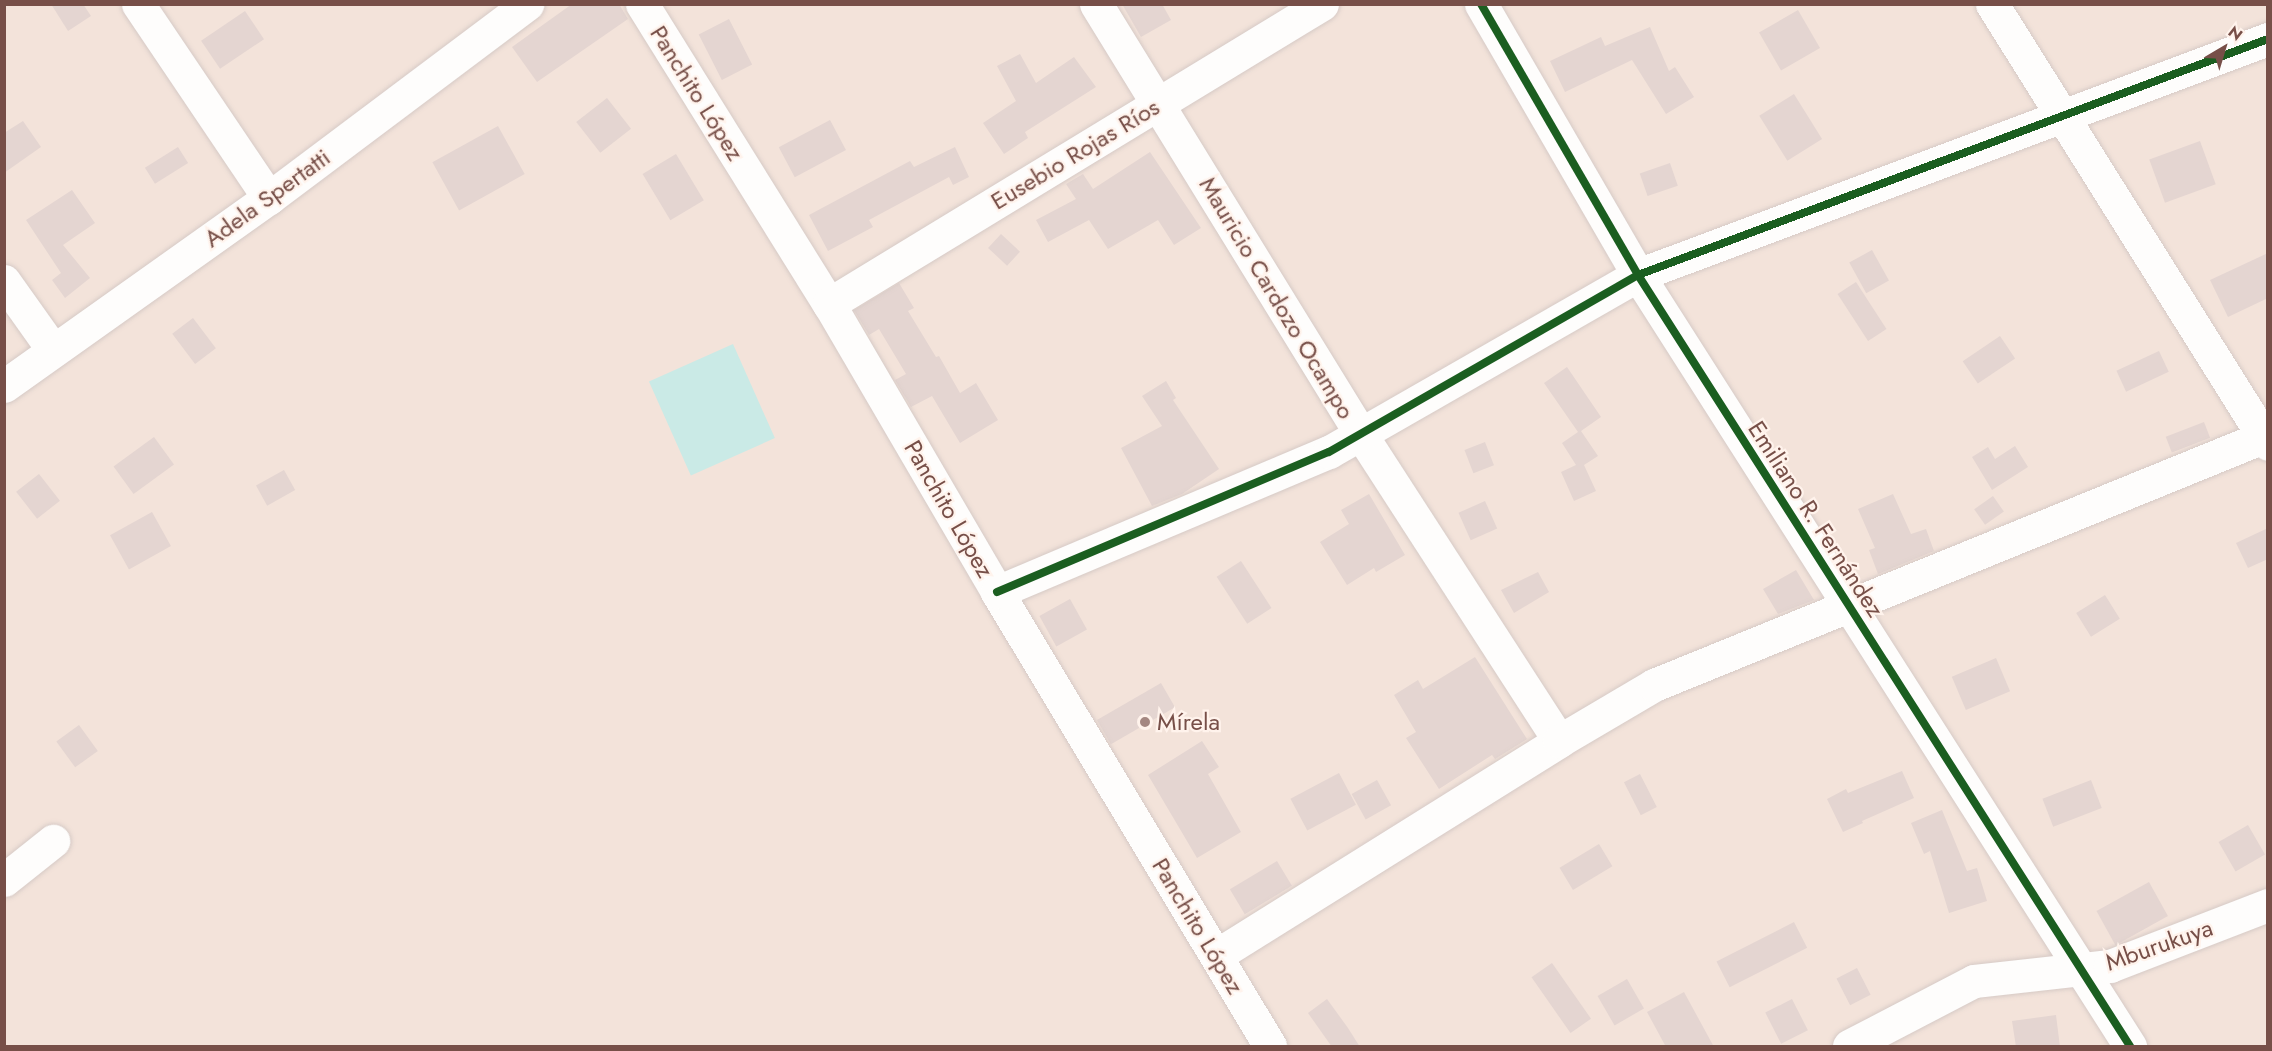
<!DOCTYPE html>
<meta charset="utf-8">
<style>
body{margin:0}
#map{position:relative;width:2272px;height:1051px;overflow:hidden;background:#f7efea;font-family:Jost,sans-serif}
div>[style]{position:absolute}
.residential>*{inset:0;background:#f3e3da;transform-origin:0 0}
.water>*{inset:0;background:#caeae6;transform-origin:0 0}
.building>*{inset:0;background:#e4d5d1;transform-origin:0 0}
.roads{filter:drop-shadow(0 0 2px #d6cac6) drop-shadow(0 0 2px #d6cac6)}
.minor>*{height:33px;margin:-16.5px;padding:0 16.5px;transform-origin:16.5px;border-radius:16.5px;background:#fefdfc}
.cycleway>*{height:8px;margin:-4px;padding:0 4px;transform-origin:4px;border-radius:4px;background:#1b5e20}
.dots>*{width:16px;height:16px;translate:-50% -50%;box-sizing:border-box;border:3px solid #fff3ec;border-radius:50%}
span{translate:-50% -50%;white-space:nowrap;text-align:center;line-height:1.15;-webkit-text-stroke:4.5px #fff3ec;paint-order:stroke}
.street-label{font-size:24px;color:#774f48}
.poi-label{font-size:24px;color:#774f48}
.left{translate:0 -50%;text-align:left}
.frame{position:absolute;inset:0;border:6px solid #774f48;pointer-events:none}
.north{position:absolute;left:2194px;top:18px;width:60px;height:60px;-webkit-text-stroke:4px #fff3ec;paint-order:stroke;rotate:38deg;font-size:16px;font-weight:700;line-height:24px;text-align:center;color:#774f48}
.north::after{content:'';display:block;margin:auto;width:21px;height:27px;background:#774f48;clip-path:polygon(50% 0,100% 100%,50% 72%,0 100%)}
</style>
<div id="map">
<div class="residential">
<i style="left:5px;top:5px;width:2262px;height:1041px"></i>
</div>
<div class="water">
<i style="left:733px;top:344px;width:103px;height:92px;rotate:66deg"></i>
</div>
<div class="building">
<i style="clip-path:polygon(51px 4px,83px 4px,91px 16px,68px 31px)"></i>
<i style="clip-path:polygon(572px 4px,619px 4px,628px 19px,537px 82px,512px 47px)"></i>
<i style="clip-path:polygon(1122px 4px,1162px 4px,1171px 20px,1141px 37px)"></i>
<i style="left:1798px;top:10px;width:44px;height:45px;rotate:60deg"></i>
<i style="left:245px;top:11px;width:34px;height:53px;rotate:56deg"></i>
<i style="left:729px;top:19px;width:51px;height:34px;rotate:63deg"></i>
<i style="clip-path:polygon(1650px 27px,1669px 71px,1675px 67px,1694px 97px,1666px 114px,1632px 60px,1565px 92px,1550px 61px,1601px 37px,1605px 46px)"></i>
<i style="clip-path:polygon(1020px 54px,1036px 83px,1074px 57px,1096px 87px,1025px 132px,1028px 138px,1004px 154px,983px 123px,1016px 101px,997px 66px)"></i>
<i style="left:1794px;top:94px;width:53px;height:41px;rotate:58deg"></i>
<i style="left:607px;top:98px;width:39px;height:39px;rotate:52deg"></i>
<i style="left:830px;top:120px;width:34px;height:58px;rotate:62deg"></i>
<i style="clip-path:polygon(23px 121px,41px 147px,4px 173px,4px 133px)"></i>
<i style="left:498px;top:126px;width:55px;height:75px;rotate:61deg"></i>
<i style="left:2200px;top:141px;width:46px;height:54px;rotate:70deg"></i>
<i style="left:178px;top:147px;width:19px;height:39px;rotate:58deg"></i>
<i style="clip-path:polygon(955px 147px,969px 177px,953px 185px,949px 177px,869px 220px,873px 227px,828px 251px,809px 215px,910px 161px,914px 167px)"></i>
<i style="clip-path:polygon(1150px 152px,1201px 228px,1174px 245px,1158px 220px,1108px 249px,1089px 220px,1048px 242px,1036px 220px,1076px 199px,1066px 184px,1083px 174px,1093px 189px)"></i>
<i style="left:676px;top:154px;width:54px;height:39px;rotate:59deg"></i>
<i style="left:1670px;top:163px;width:24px;height:32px;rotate:71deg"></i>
<i style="clip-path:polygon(72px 190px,95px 223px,63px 245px,90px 278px,65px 298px,52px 280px,61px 273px,26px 220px)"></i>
<i style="left:1001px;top:234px;width:26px;height:19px;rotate:43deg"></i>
<i style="left:1872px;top:250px;width:35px;height:26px;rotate:61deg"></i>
<i style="clip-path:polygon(2268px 253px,2268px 298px,2228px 317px,2210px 280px)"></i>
<i style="left:1856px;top:282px;width:56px;height:22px;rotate:57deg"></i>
<i style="clip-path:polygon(899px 283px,914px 308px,908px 311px,936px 357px,939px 356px,960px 393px,976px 383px,998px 420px,960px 443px,932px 396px,911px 407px,895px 380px,906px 374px,879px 329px,869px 335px,854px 310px)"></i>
<i style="left:193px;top:318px;width:38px;height:26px;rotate:53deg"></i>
<i style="left:2000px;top:336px;width:27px;height:45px;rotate:56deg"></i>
<i style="left:2159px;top:351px;width:23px;height:47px;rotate:65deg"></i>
<i style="clip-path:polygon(1567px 367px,1601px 417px,1581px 431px,1598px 456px,1584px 465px,1596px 491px,1574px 501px,1561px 472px,1576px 465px,1562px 443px,1578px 432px,1544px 383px)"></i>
<i style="clip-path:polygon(1166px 381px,1176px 398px,1173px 400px,1219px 469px,1182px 494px,1152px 506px,1121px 448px,1162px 426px,1142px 396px)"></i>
<i style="left:2204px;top:422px;width:17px;height:41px;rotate:69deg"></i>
<i style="left:154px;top:437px;width:34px;height:50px;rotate:54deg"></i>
<i style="left:1485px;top:442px;width:25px;height:22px;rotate:69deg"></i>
<i style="clip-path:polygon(2015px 446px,2028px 467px,1992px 490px,1972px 457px,1988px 447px,1995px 459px)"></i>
<i style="left:284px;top:470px;width:23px;height:32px;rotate:61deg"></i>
<i style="left:39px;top:474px;width:34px;height:29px;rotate:52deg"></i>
<i style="clip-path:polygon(1369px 494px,1405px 555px,1376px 572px,1374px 568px,1347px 585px,1320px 542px,1349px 524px,1341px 510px)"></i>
<i style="clip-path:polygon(1893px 494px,1911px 534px,1926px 529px,1934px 551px,1878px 574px,1869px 550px,1875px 548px,1858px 509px)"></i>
<i style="left:1993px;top:496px;width:19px;height:23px;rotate:55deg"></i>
<i style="left:1485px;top:501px;width:30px;height:29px;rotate:66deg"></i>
<i style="left:152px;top:512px;width:39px;height:48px;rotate:61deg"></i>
<i style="clip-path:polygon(2268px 528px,2268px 559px,2248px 568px,2236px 543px)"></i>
<i style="left:1241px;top:561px;width:56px;height:29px;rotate:57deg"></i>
<i style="clip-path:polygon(1796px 570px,1814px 600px,1778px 614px,1763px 589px)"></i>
<i style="clip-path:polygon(1538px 572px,1549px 592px,1514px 613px,1501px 590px)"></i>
<i style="left:2105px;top:595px;width:28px;height:34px;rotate:58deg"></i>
<i style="left:1070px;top:599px;width:35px;height:35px;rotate:61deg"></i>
<i style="clip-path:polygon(1475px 657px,1527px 739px,1495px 759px,1492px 755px,1439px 789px,1406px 738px,1416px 732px,1394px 695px,1418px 680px,1423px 689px)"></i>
<i style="left:1996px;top:658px;width:36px;height:48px;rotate:67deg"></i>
<i style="left:1161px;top:683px;width:28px;height:74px;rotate:60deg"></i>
<i style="left:79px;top:725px;width:32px;height:28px;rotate:54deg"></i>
<i style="clip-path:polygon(1202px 741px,1219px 767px,1208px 774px,1241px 832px,1197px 858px,1148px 775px)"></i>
<i style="clip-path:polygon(1902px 771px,1914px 798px,1862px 821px,1863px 823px,1843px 832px,1827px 799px,1846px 789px,1848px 793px)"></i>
<i style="left:1339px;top:773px;width:36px;height:55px;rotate:62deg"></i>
<i style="left:1640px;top:774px;width:37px;height:18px;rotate:63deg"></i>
<i style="left:1377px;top:780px;width:29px;height:29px;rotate:61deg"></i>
<i style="left:2091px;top:780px;width:30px;height:52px;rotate:69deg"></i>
<i style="clip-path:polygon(1942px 810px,1967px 871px,1977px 868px,1987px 901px,1949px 913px,1930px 851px,1924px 854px,1911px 823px)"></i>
<i style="left:2248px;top:825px;width:34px;height:34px;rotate:60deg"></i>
<i style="left:1599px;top:844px;width:26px;height:46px;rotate:59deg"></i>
<i style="left:1277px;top:861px;width:29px;height:55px;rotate:59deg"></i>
<i style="left:2149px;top:882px;width:39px;height:60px;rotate:61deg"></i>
<i style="left:1794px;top:922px;width:29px;height:87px;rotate:63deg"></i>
<i style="left:1552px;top:963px;width:68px;height:25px;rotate:55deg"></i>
<i style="left:1857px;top:968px;width:30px;height:23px;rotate:63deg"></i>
<i style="left:1627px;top:979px;width:34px;height:34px;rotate:60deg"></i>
<i style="clip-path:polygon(1684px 992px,1714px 1047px,1666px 1047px,1647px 1012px)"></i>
<i style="clip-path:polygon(1327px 999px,1348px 1028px,1360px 1047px,1332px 1047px,1308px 1013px)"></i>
<i style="left:1792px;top:999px;width:35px;height:30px;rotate:63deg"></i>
<i style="clip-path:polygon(2056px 1015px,2060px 1047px,2016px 1047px,2012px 1021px)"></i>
</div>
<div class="roads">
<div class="minor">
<i style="left:138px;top:4px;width:234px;rotate:56deg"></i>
<i style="left:642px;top:4px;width:354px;rotate:58.1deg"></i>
<i style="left:829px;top:304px;width:333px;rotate:59.7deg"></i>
<i style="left:997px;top:592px;width:530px;rotate:58.98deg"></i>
<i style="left:1096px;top:4px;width:507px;rotate:58.38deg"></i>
<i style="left:1362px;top:436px;width:363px;rotate:57.1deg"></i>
<i style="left:1481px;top:4px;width:313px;rotate:59.9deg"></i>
<i style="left:1638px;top:275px;width:915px;rotate:57.46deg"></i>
<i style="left:1992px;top:4px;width:519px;rotate:57.9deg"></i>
<i style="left:4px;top:281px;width:85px;rotate:54.6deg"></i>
<i style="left:829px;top:304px;width:577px;rotate:-31.32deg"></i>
<i style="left:4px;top:386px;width:325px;rotate:-35.4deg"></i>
<i style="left:269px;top:198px;width:323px;rotate:-36.9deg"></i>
<i style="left:997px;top:592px;width:360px;rotate:-22.9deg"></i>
<i style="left:1329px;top:452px;width:356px;rotate:-29.8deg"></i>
<i style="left:1638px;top:275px;width:673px;rotate:-20.54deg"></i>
<i style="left:4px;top:880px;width:63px;rotate:-38.5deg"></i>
<i style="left:1217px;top:955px;width:403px;rotate:-32deg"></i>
<i style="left:1559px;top:741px;width:110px;rotate:-30.5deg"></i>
<i style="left:1654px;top:685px;width:663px;rotate:-22.15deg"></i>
<i style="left:1849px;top:1046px;width:141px;rotate:-27.5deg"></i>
<i style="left:1974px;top:981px;width:137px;rotate:-6.3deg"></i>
<i style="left:2110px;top:966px;width:169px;rotate:-21.1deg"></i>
</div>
</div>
<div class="cycleway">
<i style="left:1481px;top:4px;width:313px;rotate:59.9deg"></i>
<i style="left:1638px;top:275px;width:915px;rotate:57.46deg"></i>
<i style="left:997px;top:592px;width:360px;rotate:-22.9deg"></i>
<i style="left:1329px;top:452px;width:356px;rotate:-29.8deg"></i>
<i style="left:1638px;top:275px;width:673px;rotate:-20.54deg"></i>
</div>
<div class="dots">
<i style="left:1145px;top:722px;background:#a48781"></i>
</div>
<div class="street-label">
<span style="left:697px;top:93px;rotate:58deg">Panchito López</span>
<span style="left:1075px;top:154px;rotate:-31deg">Eusebio Rojas Ríos</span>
<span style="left:267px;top:198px;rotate:-36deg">Adela Spertatti</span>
<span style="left:1277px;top:298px;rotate:59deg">Mauricio Cardozo Ocampo</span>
<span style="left:949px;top:509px;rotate:60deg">Panchito López</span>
<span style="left:1816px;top:519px;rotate:57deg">Emiliano R. Fernández</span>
<span style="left:1198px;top:926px;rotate:59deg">Panchito López</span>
<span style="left:2159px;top:945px;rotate:-19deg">Mburukuya</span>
</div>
<div class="poi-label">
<span class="left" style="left:1157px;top:722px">Mírela</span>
</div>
<div class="frame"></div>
<div class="north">N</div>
</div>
